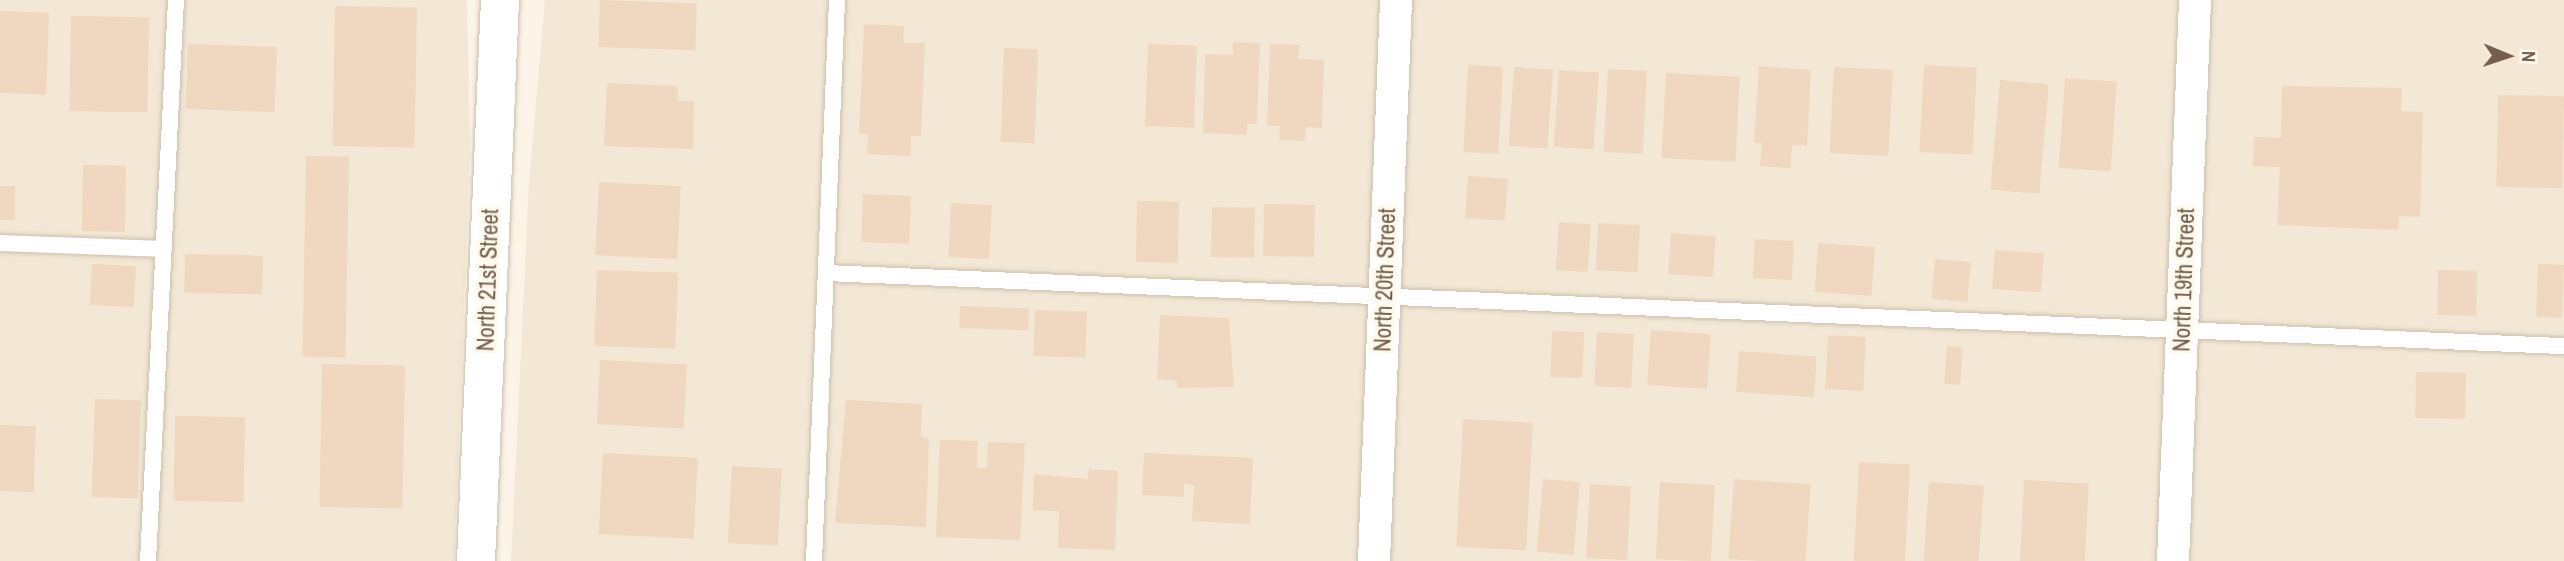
<!DOCTYPE html>
<style>
body{margin:0}
#map{position:relative;width:2564px;height:561px;overflow:hidden;background:#fcf5e7;font-family:"Archivo Narrow",sans-serif}
div>[style]{position:absolute}
.residential>*{inset:0;background:#f3e8d5}
.building>*{inset:0;background:#f0d7bf;transform-origin:0 0}
.roads{filter:drop-shadow(0 0 2px #cdbead) drop-shadow(0 0 2px #cdbead)}
.service>*{height:16px;margin:-8px;padding:0 8px;transform-origin:8px;border-radius:8px;background:#fff}
.minor>*{height:32px;margin:-16px;padding:0 16px;transform-origin:16px;border-radius:16px;background:#fff}
.tertiary>*{height:38px;margin:-19px;padding:0 19px;transform-origin:19px;border-radius:19px;background:#fff}
span{translate:-50% -50%;white-space:nowrap;text-align:center;line-height:1.15;-webkit-text-stroke:7px #fef9ed;paint-order:stroke}
.street-label{font-size:23px;color:#755e4c}
.north{position:absolute;left:2473px;top:21px;width:70px;height:70px;-webkit-text-stroke:5px #fef9ed;paint-order:stroke;rotate:92deg;font-size:19px;font-weight:700;line-height:28px;text-align:center;color:#755e4c}
.north::after{content:'';display:block;margin:auto;width:24px;height:32px;background:#755e4c;clip-path:polygon(50% 0,100% 100%,50% 72%,0 100%)}
</style>
<div id="map">
<div class="residential">
<i style="clip-path:polygon(0 0,467px 0,470px 146px,454px 561px,0 561px)"></i>
<i style="clip-path:polygon(545px 0,2564px 0,2564px 561px,511px 561px,529px 182px)"></i>
</div>
<div class="building">
<i style="left:600px;top:0;width:97px;height:47px;rotate:2deg"></i>
<i style="left:335px;top:6px;width:82px;height:140px;rotate:1deg"></i>
<i style="left:0;top:11px;width:49px;height:82px;rotate:2deg"></i>
<i style="left:71px;top:16px;width:78px;height:95px;rotate:1deg"></i>
<i style="clip-path:polygon(864px 24px,904px 26px,903px 43px,925px 43px,921px 136px,911px 136px,910px 156px,867px 154px,868px 134px,859px 134px)"></i>
<i style="clip-path:polygon(1233px 42px,1260px 43px,1257px 124px,1247px 124px,1247px 135px,1203px 133px,1205px 54px,1233px 55px)"></i>
<i style="left:188px;top:44px;width:89px;height:65px;rotate:2deg"></i>
<i style="left:1148px;top:44px;width:49px;height:82px;rotate:2deg"></i>
<i style="clip-path:polygon(1270px 44px,1300px 45px,1298px 59px,1324px 60px,1322px 128px,1306px 127px,1305px 141px,1279px 140px,1280px 126px,1267px 126px)"></i>
<i style="left:1004px;top:48px;width:34px;height:94px;rotate:2deg"></i>
<i style="left:1468px;top:65px;width:35px;height:87px;rotate:3deg"></i>
<i style="left:1924px;top:65px;width:53px;height:87px;rotate:3deg"></i>
<i style="clip-path:polygon(1759px 66px,1811px 70px,1807px 146px,1792px 145px,1790px 168px,1760px 166px,1762px 143px,1754px 143px)"></i>
<i style="left:1514px;top:67px;width:39px;height:79px;rotate:4deg"></i>
<i style="left:1834px;top:67px;width:59px;height:86px;rotate:3deg"></i>
<i style="left:1608px;top:69px;width:39px;height:83px;rotate:3deg"></i>
<i style="left:1559px;top:70px;width:40px;height:77px;rotate:4deg"></i>
<i style="left:1666px;top:73px;width:74px;height:85px;rotate:3deg"></i>
<i style="left:2065px;top:78px;width:52px;height:90px;rotate:4deg"></i>
<i style="left:2000px;top:80px;width:49px;height:110px;rotate:5deg"></i>
<i style="clip-path:polygon(607px 83px,678px 86px,677px 101px,694px 101px,693px 149px,604px 146px)"></i>
<i style="clip-path:polygon(2282px 86px,2402px 88px,2401px 111px,2423px 112px,2420px 217px,2399px 216px,2398px 230px,2277px 225px,2280px 167px,2253px 166px,2254px 137px,2281px 138px)"></i>
<i style="left:2498px;top:95px;width:66px;height:92px;rotate:1deg"></i>
<i style="left:306px;top:156px;width:43px;height:201px;rotate:1deg"></i>
<i style="left:83px;top:165px;width:43px;height:66px;rotate:1deg"></i>
<i style="left:1468px;top:176px;width:40px;height:42px;rotate:4deg"></i>
<i style="left:599px;top:182px;width:82px;height:73px;rotate:3deg"></i>
<i style="left:0;top:186px;width:15px;height:34px"></i>
<i style="left:863px;top:194px;width:48px;height:48px;rotate:2deg"></i>
<i style="left:1137px;top:201px;width:42px;height:61px;rotate:1deg"></i>
<i style="left:951px;top:203px;width:41px;height:54px;rotate:3deg"></i>
<i style="left:1264px;top:204px;width:51px;height:52px;rotate:1deg"></i>
<i style="left:1212px;top:207px;width:43px;height:50px;rotate:1deg"></i>
<i style="left:1559px;top:222px;width:32px;height:48px;rotate:4deg"></i>
<i style="left:1598px;top:223px;width:42px;height:47px;rotate:3deg"></i>
<i style="left:1671px;top:233px;width:45px;height:41px;rotate:4deg"></i>
<i style="left:1755px;top:239px;width:39px;height:39px;rotate:3deg"></i>
<i style="left:1818px;top:243px;width:57px;height:49px;rotate:4deg"></i>
<i style="left:1995px;top:250px;width:49px;height:39px;rotate:4deg"></i>
<i style="left:185px;top:254px;width:78px;height:39px;rotate:1deg"></i>
<i style="left:1935px;top:259px;width:36px;height:40px;rotate:5deg"></i>
<i style="left:92px;top:264px;width:44px;height:41px;rotate:3deg"></i>
<i style="left:2538px;top:264px;width:26px;height:53px;rotate:2deg"></i>
<i style="left:597px;top:270px;width:81px;height:76px;rotate:2deg"></i>
<i style="left:2438px;top:270px;width:39px;height:45px;rotate:1deg"></i>
<i style="left:960px;top:306px;width:69px;height:22px;rotate:2deg"></i>
<i style="left:1035px;top:310px;width:52px;height:46px;rotate:2deg"></i>
<i style="clip-path:polygon(1160px 315px,1229px 318px,1234px 387px,1177px 388px,1177px 381px,1157px 379px)"></i>
<i style="left:1651px;top:330px;width:60px;height:55px;rotate:4deg"></i>
<i style="left:1552px;top:331px;width:32px;height:46px;rotate:2deg"></i>
<i style="left:1597px;top:332px;width:37px;height:54px;rotate:3deg"></i>
<i style="left:1828px;top:335px;width:38px;height:54px;rotate:3deg"></i>
<i style="left:1947px;top:346px;width:16px;height:38px;rotate:4deg"></i>
<i style="left:1739px;top:351px;width:78px;height:41px;rotate:4deg"></i>
<i style="left:600px;top:360px;width:87px;height:64px;rotate:3deg"></i>
<i style="left:322px;top:364px;width:83px;height:143px;rotate:1deg"></i>
<i style="left:2416px;top:372px;width:50px;height:46px;rotate:1deg"></i>
<i style="left:95px;top:399px;width:46px;height:98px;rotate:2deg"></i>
<i style="clip-path:polygon(846px 400px,922px 404px,921px 437px,929px 438px,926px 527px,835px 523px)"></i>
<i style="left:175px;top:416px;width:70px;height:85px;rotate:1deg"></i>
<i style="left:1463px;top:419px;width:70px;height:128px;rotate:3deg"></i>
<i style="left:0;top:425px;width:36px;height:66px;rotate:2deg"></i>
<i style="clip-path:polygon(940px 440px,978px 441px,977px 468px,987px 468px,988px 442px,1025px 443px,1020px 540px,936px 537px)"></i>
<i style="left:603px;top:453px;width:95px;height:81px;rotate:3deg"></i>
<i style="clip-path:polygon(1144px 453px,1253px 458px,1250px 524px,1192px 521px,1194px 485px,1184px 484px,1184px 497px,1142px 495px)"></i>
<i style="left:1859px;top:462px;width:51px;height:99px;rotate:3deg"></i>
<i style="left:732px;top:466px;width:50px;height:77px;rotate:3deg"></i>
<i style="clip-path:polygon(1089px 469px,1118px 471px,1115px 550px,1058px 548px,1059px 511px,1033px 510px,1034px 474px,1088px 479px)"></i>
<i style="left:1543px;top:479px;width:37px;height:73px;rotate:5deg"></i>
<i style="left:1734px;top:479px;width:77px;height:80px;rotate:4deg"></i>
<i style="left:2024px;top:480px;width:65px;height:81px;rotate:3deg"></i>
<i style="left:1660px;top:482px;width:55px;height:77px;rotate:3deg"></i>
<i style="left:1929px;top:482px;width:55px;height:79px;rotate:4deg"></i>
<i style="left:1590px;top:484px;width:41px;height:74px;rotate:3deg"></i>
</div>
<div class="roads">
<div class="service">
<i style="left:0;top:243px;width:164px;rotate:2.1deg"></i>
<i style="left:826px;top:273px;width:1740px;rotate:2.41deg"></i>
<i style="left:148px;top:561px;width:562px;rotate:-87.14deg"></i>
<i style="left:814px;top:561px;width:561px;rotate:-87.65deg"></i>
</div>
<div class="minor">
<i style="left:1374px;top:561px;width:561px;rotate:-87.75deg"></i>
<i style="left:2173px;top:561px;width:561px;rotate:-87.75deg"></i>
</div>
<div class="tertiary">
<i style="left:476px;top:561px;width:562px;rotate:-87.55deg"></i>
</div>
</div>
<div class="street-label">
<span style="left:488px;top:280px;rotate:-88deg">North 21st Street</span>
<span style="left:1385px;top:280px;rotate:-88deg">North 20th Street</span>
<span style="left:2184px;top:280px;rotate:-88deg">North 19th Street</span>
</div>
<div class="north">N</div>
</div>
